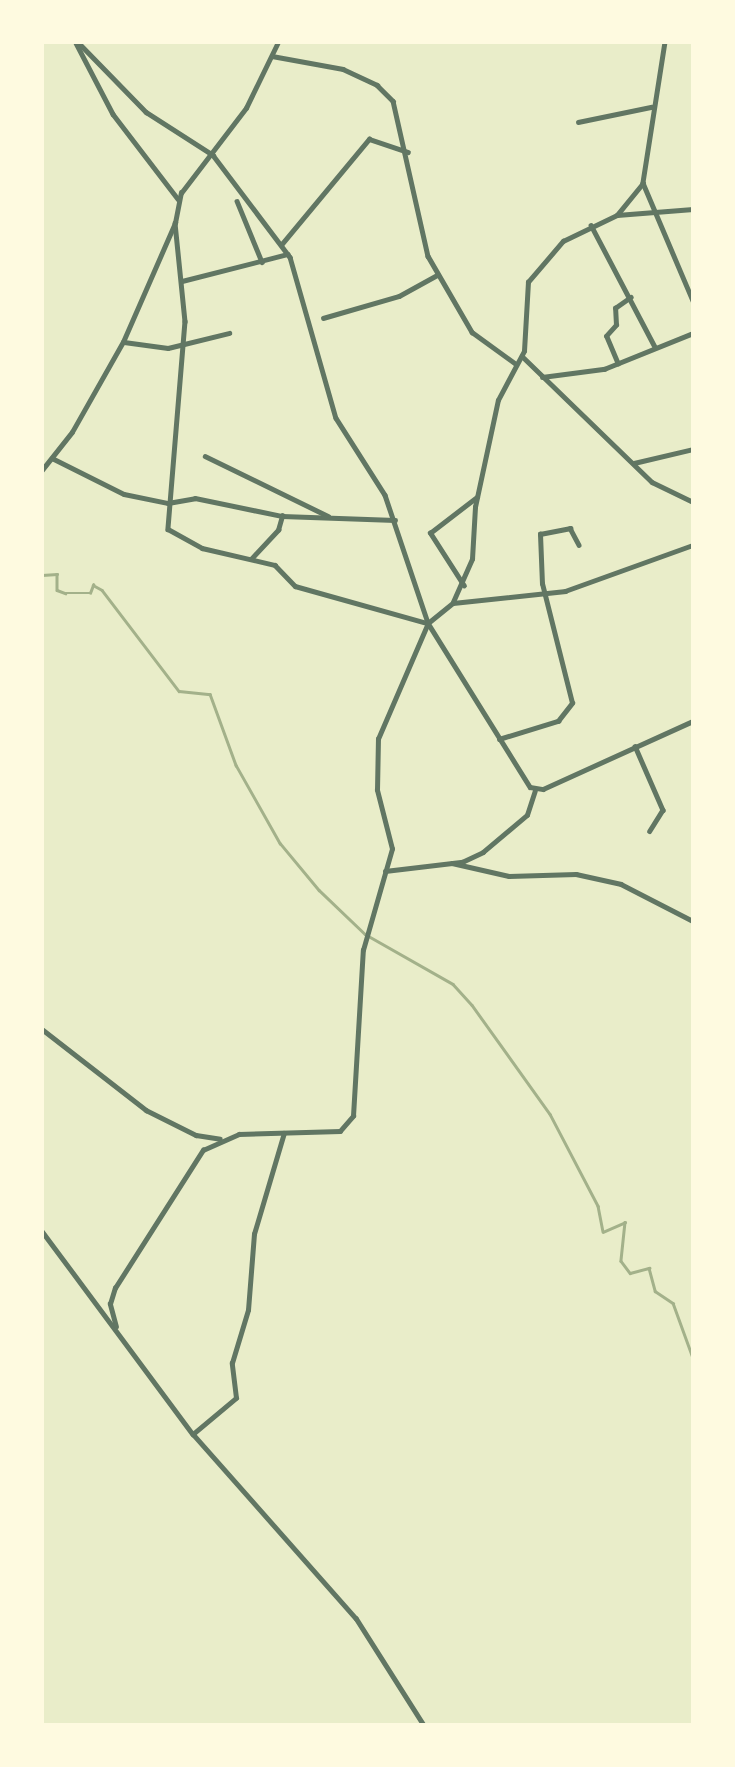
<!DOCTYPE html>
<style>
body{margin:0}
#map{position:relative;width:735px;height:1767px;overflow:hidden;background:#e9edc9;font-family:Jost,sans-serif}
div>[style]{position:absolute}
.stream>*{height:2.5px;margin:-1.25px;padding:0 1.25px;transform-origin:1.25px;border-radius:1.25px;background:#a3b18a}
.minor>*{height:4.5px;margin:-2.25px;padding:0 2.25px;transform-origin:2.25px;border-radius:2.25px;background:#617663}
span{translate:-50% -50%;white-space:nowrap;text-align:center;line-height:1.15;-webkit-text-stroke:5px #fefae0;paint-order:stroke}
.frame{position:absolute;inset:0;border:44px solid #fefae0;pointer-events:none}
</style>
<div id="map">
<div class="stream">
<i style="left:42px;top:575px;width:15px;rotate:-4deg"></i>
<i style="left:57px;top:574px;width:16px;rotate:90deg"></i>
<i style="left:57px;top:590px;width:9px;rotate:21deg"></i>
<i style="left:65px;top:593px;width:25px"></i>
<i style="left:90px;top:593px;width:9px;rotate:-69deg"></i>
<i style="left:93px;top:585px;width:10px;rotate:29deg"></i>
<i style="left:102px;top:590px;width:127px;rotate:52.7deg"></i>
<i style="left:179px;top:691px;width:31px;rotate:6deg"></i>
<i style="left:210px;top:694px;width:76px;rotate:69.9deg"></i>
<i style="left:236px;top:765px;width:90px;rotate:60.6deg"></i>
<i style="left:280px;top:843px;width:61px;rotate:50.3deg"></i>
<i style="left:319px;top:890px;width:64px;rotate:43.7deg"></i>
<i style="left:365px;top:934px;width:101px;rotate:29.6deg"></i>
<i style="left:453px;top:984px;width:28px;rotate:48deg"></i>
<i style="left:472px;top:1005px;width:134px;rotate:54.4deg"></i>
<i style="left:550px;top:1114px;width:104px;rotate:62.4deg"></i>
<i style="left:598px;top:1206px;width:26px;rotate:79deg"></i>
<i style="left:603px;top:1232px;width:24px;rotate:-24deg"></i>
<i style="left:625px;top:1222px;width:39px;rotate:96deg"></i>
<i style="left:621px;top:1261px;width:15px;rotate:53deg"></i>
<i style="left:630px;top:1273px;width:20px;rotate:-15deg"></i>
<i style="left:649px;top:1268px;width:24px;rotate:75deg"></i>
<i style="left:655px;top:1291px;width:22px;rotate:34deg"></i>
<i style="left:673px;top:1303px;width:59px;rotate:70deg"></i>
</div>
<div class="minor">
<i style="left:78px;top:42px;width:98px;rotate:45.8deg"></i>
<i style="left:146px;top:112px;width:80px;rotate:32.7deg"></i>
<i style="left:213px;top:155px;width:128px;rotate:53deg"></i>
<i style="left:290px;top:257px;width:167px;rotate:74.1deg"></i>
<i style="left:336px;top:418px;width:91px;rotate:57.5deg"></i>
<i style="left:385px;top:495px;width:135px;rotate:71.4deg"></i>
<i style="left:428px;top:623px;width:193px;rotate:58.1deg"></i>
<i style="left:530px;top:787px;width:13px;rotate:9deg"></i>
<i style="left:543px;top:789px;width:165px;rotate:-24.4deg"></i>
<i style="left:665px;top:42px;width:143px;rotate:98.9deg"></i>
<i style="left:643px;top:183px;width:128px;rotate:67deg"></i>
<i style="left:76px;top:43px;width:80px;rotate:62.5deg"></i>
<i style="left:113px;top:114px;width:107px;rotate:52.6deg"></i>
<i style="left:272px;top:56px;width:72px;rotate:10.4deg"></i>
<i style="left:343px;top:69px;width:38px;rotate:25deg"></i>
<i style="left:377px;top:85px;width:23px;rotate:45deg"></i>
<i style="left:393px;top:101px;width:159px;rotate:77.3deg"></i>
<i style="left:428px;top:256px;width:88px;rotate:59.9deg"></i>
<i style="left:472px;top:332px;width:54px;rotate:36deg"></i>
<i style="left:578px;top:122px;width:75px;rotate:-11.6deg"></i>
<i style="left:237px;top:201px;width:66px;rotate:67.7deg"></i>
<i style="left:617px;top:215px;width:76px;rotate:-4.5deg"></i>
<i style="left:175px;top:223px;width:99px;rotate:84.2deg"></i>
<i style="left:185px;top:321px;width:209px;rotate:94.7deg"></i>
<i style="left:168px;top:529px;width:39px;rotate:29deg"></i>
<i style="left:202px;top:548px;width:75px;rotate:13.1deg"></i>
<i style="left:275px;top:565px;width:29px;rotate:46deg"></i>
<i style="left:295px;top:586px;width:137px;rotate:15.7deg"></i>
<i style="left:591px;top:225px;width:138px;rotate:62.3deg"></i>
<i style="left:281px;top:245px;width:138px;rotate:-50.3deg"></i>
<i style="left:369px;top:139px;width:41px;rotate:18.4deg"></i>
<i style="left:182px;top:281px;width:109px;rotate:-14.3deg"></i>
<i style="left:323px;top:318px;width:79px;rotate:-16.1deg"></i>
<i style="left:399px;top:296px;width:43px;rotate:-28.9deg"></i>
<i style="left:124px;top:342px;width:44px;rotate:7.8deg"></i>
<i style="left:168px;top:348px;width:63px;rotate:-13.8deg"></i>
<i style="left:522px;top:356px;width:181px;rotate:44.1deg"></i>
<i style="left:652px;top:482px;width:46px;rotate:26deg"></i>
<i style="left:618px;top:364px;width:30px;rotate:-113deg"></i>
<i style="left:606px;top:336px;width:15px;rotate:-48deg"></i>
<i style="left:616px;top:325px;width:17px;rotate:-93deg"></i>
<i style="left:615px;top:308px;width:19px;rotate:-35deg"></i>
<i style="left:542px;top:377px;width:63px;rotate:-7.4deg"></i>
<i style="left:604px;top:369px;width:96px;rotate:-22deg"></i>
<i style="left:205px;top:456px;width:137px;rotate:26deg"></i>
<i style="left:52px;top:458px;width:80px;rotate:26.6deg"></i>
<i style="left:124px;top:494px;width:45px;rotate:11.6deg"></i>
<i style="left:168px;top:503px;width:27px;rotate:-10deg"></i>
<i style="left:195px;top:498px;width:89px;rotate:11.7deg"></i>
<i style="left:282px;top:516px;width:113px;rotate:2deg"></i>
<i style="left:634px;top:463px;width:61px;rotate:-13.3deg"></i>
<i style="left:42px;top:470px;width:48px;rotate:-51.7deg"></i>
<i style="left:72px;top:432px;width:103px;rotate:-60.5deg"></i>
<i style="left:123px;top:342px;width:130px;rotate:-66.4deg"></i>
<i style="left:175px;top:223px;width:31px;rotate:-79deg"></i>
<i style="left:181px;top:193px;width:107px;rotate:-52.6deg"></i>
<i style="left:246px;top:108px;width:73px;rotate:-64.1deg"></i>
<i style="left:251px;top:559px;width:40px;rotate:-47deg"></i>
<i style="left:278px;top:530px;width:15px;rotate:-74deg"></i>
<i style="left:464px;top:586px;width:63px;rotate:-122.7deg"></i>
<i style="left:430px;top:533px;width:59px;rotate:-37.5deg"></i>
<i style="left:453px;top:602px;width:47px;rotate:-66.2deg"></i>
<i style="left:472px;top:559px;width:52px;rotate:-86.7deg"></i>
<i style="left:475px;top:507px;width:109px;rotate:-77.9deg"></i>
<i style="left:498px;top:400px;width:55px;rotate:-62deg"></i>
<i style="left:524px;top:351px;width:69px;rotate:-86.7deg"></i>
<i style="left:528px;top:282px;width:54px;rotate:-49.5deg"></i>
<i style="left:563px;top:241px;width:60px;rotate:-25.7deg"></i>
<i style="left:617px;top:215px;width:41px;rotate:-50.9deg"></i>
<i style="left:499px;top:739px;width:62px;rotate:-17deg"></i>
<i style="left:558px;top:721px;width:23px;rotate:-52deg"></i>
<i style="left:572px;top:703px;width:123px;rotate:-104.1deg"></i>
<i style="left:542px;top:584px;width:50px;rotate:-92.3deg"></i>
<i style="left:540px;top:534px;width:31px;rotate:-11deg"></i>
<i style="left:570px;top:528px;width:19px;rotate:62deg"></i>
<i style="left:635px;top:746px;width:70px;rotate:66.4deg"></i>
<i style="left:663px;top:810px;width:25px;rotate:122deg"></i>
<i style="left:452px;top:863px;width:58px;rotate:12.8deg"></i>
<i style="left:509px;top:876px;width:67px;rotate:-1.7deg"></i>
<i style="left:576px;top:874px;width:46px;rotate:12.5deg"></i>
<i style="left:621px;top:884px;width:81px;rotate:27.2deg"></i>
<i style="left:385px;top:871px;width:78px;rotate:-6.7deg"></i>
<i style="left:462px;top:862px;width:23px;rotate:-25deg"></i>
<i style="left:483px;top:852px;width:57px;rotate:-40.1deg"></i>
<i style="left:527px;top:815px;width:25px;rotate:-72deg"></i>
<i style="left:42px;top:1029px;width:132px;rotate:37.9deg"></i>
<i style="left:146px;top:1110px;width:56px;rotate:26.6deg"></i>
<i style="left:196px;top:1135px;width:24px;rotate:9deg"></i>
<i style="left:42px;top:1231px;width:253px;rotate:53.4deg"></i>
<i style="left:193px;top:1434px;width:246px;rotate:48.5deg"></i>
<i style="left:356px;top:1618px;width:127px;rotate:57.6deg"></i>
<i style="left:116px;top:1327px;width:24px;rotate:-105deg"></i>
<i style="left:110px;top:1304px;width:17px;rotate:-73deg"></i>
<i style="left:115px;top:1288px;width:164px;rotate:-57.5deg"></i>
<i style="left:203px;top:1150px;width:39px;rotate:-24deg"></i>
<i style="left:239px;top:1134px;width:101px;rotate:-1.7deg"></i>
<i style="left:340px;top:1131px;width:20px;rotate:-49deg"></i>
<i style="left:353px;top:1116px;width:166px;rotate:-86.6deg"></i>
<i style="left:363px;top:950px;width:105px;rotate:-74deg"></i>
<i style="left:392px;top:849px;width:61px;rotate:-104.3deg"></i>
<i style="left:377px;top:790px;width:51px;rotate:-88.9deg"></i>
<i style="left:378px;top:739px;width:126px;rotate:-66.7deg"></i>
<i style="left:428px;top:623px;width:32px;rotate:-39deg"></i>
<i style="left:453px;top:603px;width:113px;rotate:-6.1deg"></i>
<i style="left:565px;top:591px;width:136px;rotate:-19.8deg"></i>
<i style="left:193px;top:1434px;width:56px;rotate:-39.9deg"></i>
<i style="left:236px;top:1398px;width:35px;rotate:-97deg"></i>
<i style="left:232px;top:1363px;width:55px;rotate:-73.2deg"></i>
<i style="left:248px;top:1310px;width:76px;rotate:-85.5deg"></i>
<i style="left:254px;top:1234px;width:105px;rotate:-73.5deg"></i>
</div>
<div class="frame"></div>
</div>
